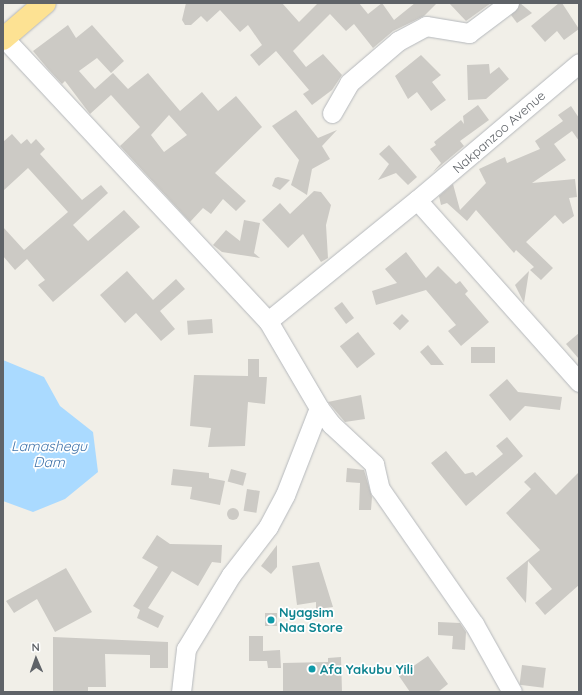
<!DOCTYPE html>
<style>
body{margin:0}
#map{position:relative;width:582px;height:695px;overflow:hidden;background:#f1efe8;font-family:Quicksand,sans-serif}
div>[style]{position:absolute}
.water>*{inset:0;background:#aadaff}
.building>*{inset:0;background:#cccac5;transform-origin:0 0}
.round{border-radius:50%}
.roads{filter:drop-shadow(0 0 1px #b5b8bc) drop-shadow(0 0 1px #b5b8bc)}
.minor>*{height:19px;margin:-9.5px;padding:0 9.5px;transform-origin:9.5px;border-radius:9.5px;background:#fff}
.highway>*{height:22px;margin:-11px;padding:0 11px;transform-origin:11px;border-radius:11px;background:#fde293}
.dots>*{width:11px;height:11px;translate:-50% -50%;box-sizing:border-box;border:2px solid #fff;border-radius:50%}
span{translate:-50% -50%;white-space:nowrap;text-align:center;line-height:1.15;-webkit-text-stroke:3.5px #fff;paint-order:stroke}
.street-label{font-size:13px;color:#5f6368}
.culture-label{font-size:13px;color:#0d838f;font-weight:700}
.left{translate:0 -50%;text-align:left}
.water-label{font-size:14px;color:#4174aa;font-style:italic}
.frame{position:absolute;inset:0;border:4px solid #5f6368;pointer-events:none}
.north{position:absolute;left:16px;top:639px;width:40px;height:40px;-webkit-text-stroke:3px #fff;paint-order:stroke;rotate:358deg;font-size:11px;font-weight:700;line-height:16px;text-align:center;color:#5f6368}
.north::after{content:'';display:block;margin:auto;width:14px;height:18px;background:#5f6368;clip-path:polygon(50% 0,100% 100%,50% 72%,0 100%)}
</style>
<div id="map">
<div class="water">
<i style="clip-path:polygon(3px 360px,44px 377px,60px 406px,93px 432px,98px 472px,65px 499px,33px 512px,3px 501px)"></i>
</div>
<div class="building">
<i style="clip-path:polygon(186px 3px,282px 3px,299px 22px,318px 3px,359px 3px,368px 14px,382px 3px,394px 20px,415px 3px,437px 3px,424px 16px,393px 31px,373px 48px,354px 24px,346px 31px,330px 14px,293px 51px,306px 67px,323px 54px,342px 75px,332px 90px,312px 105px,303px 94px,309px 90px,276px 51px,259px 66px,250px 55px,262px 45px,248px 25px,240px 32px,220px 10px,207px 22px,201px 16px,191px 25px,185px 25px,182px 20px)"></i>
<i style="clip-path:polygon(449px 3px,491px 3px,466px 21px)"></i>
<i style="clip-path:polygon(520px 3px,532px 13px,517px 23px,511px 15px)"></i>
<i style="clip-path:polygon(559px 3px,562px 3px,579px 29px,564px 40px,557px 31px,545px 42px,531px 26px)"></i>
<i style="clip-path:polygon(evenodd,68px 25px,76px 38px,92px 25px,124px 61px,111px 73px,97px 58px,79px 71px,95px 89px,113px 73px,128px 89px,148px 73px,180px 111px,202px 92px,218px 111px,236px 96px,262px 127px,215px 173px,246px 201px,236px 211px,223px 199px,211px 214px,203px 208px,190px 222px,120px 146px,140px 127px,111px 95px,90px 114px,65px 81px,62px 84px,48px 69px,33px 51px,68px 25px,169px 115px,187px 135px,164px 152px,151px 135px,169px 115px)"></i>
<i style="clip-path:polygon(421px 55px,441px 75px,432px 82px,446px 100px,431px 111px,417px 92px,408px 99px,395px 76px)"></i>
<i style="clip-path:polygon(489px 64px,490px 74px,499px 67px,509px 79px,486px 99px,468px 100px,467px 65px)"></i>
<i style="clip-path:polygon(478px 105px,489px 120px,460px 141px,464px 146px,433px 172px,441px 163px,430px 149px,436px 145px,434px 142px,461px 120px,464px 124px,463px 116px)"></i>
<i style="clip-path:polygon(571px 106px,579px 118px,579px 141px,572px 131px,554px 144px,566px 160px,532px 183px,575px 179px,577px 197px,569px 198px,574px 216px,563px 224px,555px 215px,526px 242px,553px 268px,541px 280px,530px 270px,534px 267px,516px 250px,514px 253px,476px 210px,467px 221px,447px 203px,441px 205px,439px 196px,453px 184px,460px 210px,486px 183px,479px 169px,505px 157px,507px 163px,540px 149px,535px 141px,563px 121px,558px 115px)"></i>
<i style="clip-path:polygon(296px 110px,318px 138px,337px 130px,322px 146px,330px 159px,312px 169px,307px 195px,291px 185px,299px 160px,272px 126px)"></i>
<i style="clip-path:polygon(12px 134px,21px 144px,27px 139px,31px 144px,36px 139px,45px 149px,40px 154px,82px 200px,101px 185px,108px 193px,73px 225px,88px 241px,124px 210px,140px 227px,53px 302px,38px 285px,45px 280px,27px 259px,15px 270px,3px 256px,3px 227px,24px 250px,68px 212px,28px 168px,3px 191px,3px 142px)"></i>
<i style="clip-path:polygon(389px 145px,417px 177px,408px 185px,396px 173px,378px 180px,389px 164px,379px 154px)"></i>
<i style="clip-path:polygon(275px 178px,278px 177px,290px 180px,280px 190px,272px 186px)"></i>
<i style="clip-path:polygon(314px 191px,321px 192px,331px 205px,326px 225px,328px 258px,321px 262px,303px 234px,288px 248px,262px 220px,280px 203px,290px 214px)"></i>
<i style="clip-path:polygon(244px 220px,260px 223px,254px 253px,260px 258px,222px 252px,213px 245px,226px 230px,240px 241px)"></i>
<i style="clip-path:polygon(406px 252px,426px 278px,438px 266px,456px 284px,460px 281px,468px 291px,465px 294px,489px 322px,461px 346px,448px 331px,456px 325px,426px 290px,376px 305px,372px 291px,397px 283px,385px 269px)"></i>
<i style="clip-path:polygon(127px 271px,153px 300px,176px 279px,185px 289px,160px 311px,175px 329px,161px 341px,136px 313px,125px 323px,100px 295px)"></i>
<i style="clip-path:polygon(529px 271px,524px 303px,515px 285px)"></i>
<i style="left:342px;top:302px;width:20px;height:10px;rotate:53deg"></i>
<i style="left:402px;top:314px;width:10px;height:13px;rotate:45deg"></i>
<i style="left:212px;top:319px;width:14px;height:25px;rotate:86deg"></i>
<i style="left:358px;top:332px;width:28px;height:23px;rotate:52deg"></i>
<i style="clip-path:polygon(579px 333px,579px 359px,566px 344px)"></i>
<i style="clip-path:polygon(428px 345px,444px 365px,431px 365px,420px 352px)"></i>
<i style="left:495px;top:347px;width:16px;height:24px;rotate:90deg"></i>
<i style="clip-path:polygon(248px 359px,259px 359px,259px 377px,267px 377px,265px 404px,248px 402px,245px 446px,208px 447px,211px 428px,190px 426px,194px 375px,248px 376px)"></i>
<i style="clip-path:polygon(507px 379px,518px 392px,562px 397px,560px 410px,525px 406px,510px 421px,489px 395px)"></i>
<i style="clip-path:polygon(361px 395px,365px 419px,345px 422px,328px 402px)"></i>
<i style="clip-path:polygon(507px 437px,523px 456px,466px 506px,431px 463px,446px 451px,465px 474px,473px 472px,476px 476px,503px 454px,496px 446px)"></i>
<i style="clip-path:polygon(347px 468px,364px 470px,372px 497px,371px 510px,359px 510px,360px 483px,346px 482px)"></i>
<i style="clip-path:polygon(173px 469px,209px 473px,209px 478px,225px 481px,220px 505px,190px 499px,192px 487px,171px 485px)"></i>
<i style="left:231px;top:469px;width:16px;height:13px;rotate:15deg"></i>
<i style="clip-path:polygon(535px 472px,556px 495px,579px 472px,579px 585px,545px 615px,535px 603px,552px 589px,528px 561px,526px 603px,506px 578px,540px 550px,506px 513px,531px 489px,524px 482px)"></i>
<i style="left:247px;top:489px;width:13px;height:22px;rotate:9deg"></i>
<i class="round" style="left:227px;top:508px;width:12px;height:12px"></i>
<i style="clip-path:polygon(157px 535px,170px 544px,222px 545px,221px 563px,212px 562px,198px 586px,172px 571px,148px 608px,164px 616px,158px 628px,137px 618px,140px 610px,133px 606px,158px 567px,142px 558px)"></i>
<i style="clip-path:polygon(277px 545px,277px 567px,271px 574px,261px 566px)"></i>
<i style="clip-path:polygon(319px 562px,333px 607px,316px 609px,316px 602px,297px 605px,292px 566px)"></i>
<i style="clip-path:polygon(66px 568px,92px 612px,55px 632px,37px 599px,14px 613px,6px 601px)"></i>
<i style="left:265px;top:613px;width:12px;height:13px"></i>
<i style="clip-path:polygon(438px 622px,460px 623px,466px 632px,465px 650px,452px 649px,453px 636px,438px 635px)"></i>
<i style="clip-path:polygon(249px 636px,263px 636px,263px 651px,280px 650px,281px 668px,268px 668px,267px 661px,249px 661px)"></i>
<i style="clip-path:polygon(53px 637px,168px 642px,168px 668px,150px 668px,150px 655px,105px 654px,106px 687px,88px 687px,88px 692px,53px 692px)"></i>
<i style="clip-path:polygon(428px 656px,448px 684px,438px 692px,410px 692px,399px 676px)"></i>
<i style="clip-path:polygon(341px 657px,342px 692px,283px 692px,283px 663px,328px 662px,328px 658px)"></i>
<i style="left:522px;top:665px;width:24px;height:20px;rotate:7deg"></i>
</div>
<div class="roads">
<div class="minor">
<i style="left:4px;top:38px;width:387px;rotate:47deg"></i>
<i style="left:268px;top:321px;width:101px;rotate:59.6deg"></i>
<i style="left:319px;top:408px;width:93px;rotate:111.3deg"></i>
<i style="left:285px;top:495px;width:36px;rotate:118deg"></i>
<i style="left:268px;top:527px;width:61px;rotate:127.6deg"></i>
<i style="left:231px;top:575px;width:87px;rotate:121.3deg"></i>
<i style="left:186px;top:649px;width:43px;rotate:96.6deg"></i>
<i style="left:332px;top:113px;width:34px;rotate:-60deg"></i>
<i style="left:349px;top:83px;width:65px;rotate:-40.6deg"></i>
<i style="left:398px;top:41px;width:32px;rotate:-28deg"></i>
<i style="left:426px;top:26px;width:44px;rotate:9.2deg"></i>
<i style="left:469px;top:33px;width:50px;rotate:-36.9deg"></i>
<i style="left:417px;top:200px;width:212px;rotate:-40.2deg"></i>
<i style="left:268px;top:321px;width:192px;rotate:-39.1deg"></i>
<i style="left:417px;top:200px;width:244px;rotate:48.3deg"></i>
<i style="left:319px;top:408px;width:20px;rotate:53deg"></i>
<i style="left:331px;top:424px;width:59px;rotate:42.9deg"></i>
<i style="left:374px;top:464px;width:26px;rotate:77deg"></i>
<i style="left:380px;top:489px;width:165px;rotate:55.2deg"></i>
<i style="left:474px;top:624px;width:78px;rotate:60.8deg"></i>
</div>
<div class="highway">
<i style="left:3px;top:39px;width:55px;rotate:-40.6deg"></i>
</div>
</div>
<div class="dots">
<i style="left:271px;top:620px;background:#0f9aa8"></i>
<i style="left:312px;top:669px;background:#0f9aa8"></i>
</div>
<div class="street-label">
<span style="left:499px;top:132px;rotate:-41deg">Nakpanzoo Avenue</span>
</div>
<div class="culture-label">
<span class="left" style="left:279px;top:620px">Nyagsim<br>Naa Store</span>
<span class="left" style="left:320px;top:669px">Afa Yakubu Yili</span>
</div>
<div class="water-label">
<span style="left:49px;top:454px">Lamashegu<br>Dam</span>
</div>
<div class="frame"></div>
<div class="north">N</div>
</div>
